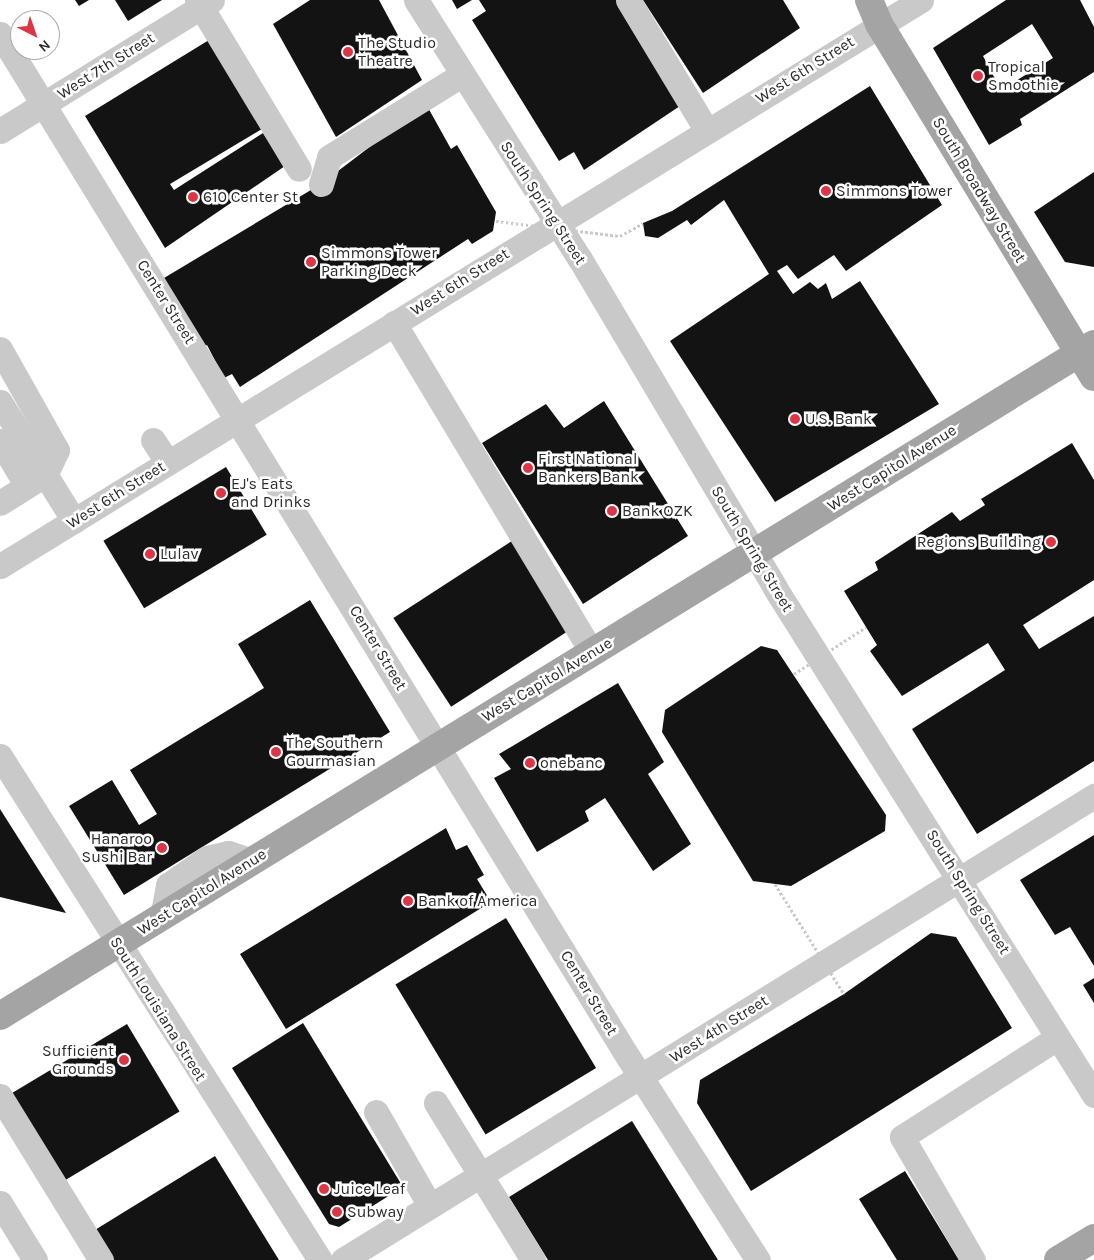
<!DOCTYPE html>
<style>
body{margin:0}
#map{position:relative;width:1094px;height:1260px;overflow:hidden;background:#fff;font-family:Karla,sans-serif}
div>[style]{position:absolute}
.building>*{inset:0;background:#131313;transform-origin:0 0}
.minor>*{height:25px;margin:-12.5px;padding:0 12.5px;transform-origin:12.5px;border-radius:12.5px;background:#c9c9c9}
.major>*{height:28px;margin:-14px;padding:0 14px;transform-origin:14px;border-radius:14px;background:#a4a4a4}
.path-bridge>*{height:3px;margin-top:-1.5px;transform-origin:0;background:repeating-linear-gradient(90deg,#c9c9c9 0 2.5px,transparent 0 5px)}
.dots>*{width:14px;height:14px;translate:-50% -50%;box-sizing:border-box;border:2px solid #fff;border-radius:50%}
span{translate:-50% -50%;white-space:nowrap;text-align:center;line-height:1.15;-webkit-text-stroke:5px #fff;paint-order:stroke}
.poi-label{font-size:16px;color:#2c2c2c}
.left{translate:0 -50%;text-align:left}
.right{translate:-100% -50%;text-align:right}
.street-label{font-size:16px;color:#2c2c2c}
.north{position:absolute;left:10px;top:10px;width:50px;height:50px;box-sizing:border-box;background:#fff;border:1px solid #ababab;border-radius:50%;rotate:139deg;font-size:14px;font-weight:700;line-height:20px;text-align:center;color:#2c2c2c}
.north::after{content:'';display:block;margin:auto;width:18px;height:22px;background:#dc3545;clip-path:polygon(50% 0,100% 100%,50% 72%,0 100%)}
</style>
<div id="map">
<div class="building">
<i style="clip-path:polygon(75px 0,89px 0,79px 6px)"></i>
<i style="clip-path:polygon(115px 0,162px 0,128px 21px)"></i>
<i style="clip-path:polygon(310px 0,379px 0,422px 80px,336px 137px,273px 24px)"></i>
<i style="clip-path:polygon(452px 0,472px 0,457px 9px)"></i>
<i style="clip-path:polygon(479px 0,634px 0,680px 106px,584px 170px,574px 152px,559px 161px,472px 20px,486px 11px)"></i>
<i style="clip-path:polygon(643px 0,783px 0,800px 28px,703px 93px)"></i>
<i style="clip-path:polygon(evenodd,1006px 0,1080px 0,1094px 27px,1094px 72px,1020px 119px,1022px 125px,989px 145px,933px 48px,1006px 0,1032px 24px,1053px 58px,1001px 90px,983px 56px,1032px 24px)"></i>
<i style="clip-path:polygon(209px 40px,262px 129px,170px 184px,174px 190px,263px 133px,285px 166px,165px 248px,85px 116px)"></i>
<i style="clip-path:polygon(870px 86px,942px 205px,846px 271px,834px 255px,798px 279px,787px 265px,777px 271px,793px 294px,810px 282px,818px 289px,826px 283px,832px 299px,860px 281px,939px 404px,775px 502px,670px 341px,769px 274px,724px 200px,691px 225px,687px 220px,658px 238px,645px 236px,643px 223px,672px 211px)"></i>
<i style="clip-path:polygon(426px 104px,451px 149px,457px 145px,496px 212px,493px 231px,472px 244px,468px 239px,240px 387px,232px 374px,224px 378px,207px 345px,200px 349px,159px 281px,321px 184px)"></i>
<i style="clip-path:polygon(1094px 172px,1094px 267px,1065px 262px,1034px 212px)"></i>
<i style="clip-path:polygon(604px 401px,688px 536px,583px 604px,482px 443px,546px 404px,564px 428px)"></i>
<i style="clip-path:polygon(1072px 443px,1094px 480px,1094px 580px,1023px 625px,1039px 649px,1094px 616px,1094px 761px,977px 834px,912px 729px,1005px 670px,988px 643px,902px 696px,870px 651px,877px 645px,844px 591px,878px 570px,875px 562px,952px 512px,960px 521px,985px 505px,981px 499px)"></i>
<i style="left:226px;top:467px;width:79px;height:143px;rotate:59deg"></i>
<i style="left:515px;top:539px;width:106px;height:145px;rotate:57deg"></i>
<i style="clip-path:polygon(310px 600px,390px 732px,124px 895px,69px 806px,112px 780px,139px 825px,157px 814px,130px 770px,264px 688px,238px 644px)"></i>
<i style="clip-path:polygon(761px 646px,777px 650px,886px 815px,885px 831px,791px 886px,753px 881px,662px 732px,665px 710px)"></i>
<i style="clip-path:polygon(618px 683px,664px 762px,648px 774px,691px 844px,653px 871px,605px 798px,585px 811px,589px 821px,537px 852px,494px 778px,511px 769px,499px 754px)"></i>
<i style="clip-path:polygon(0 809px,66px 913px,0 897px)"></i>
<i style="clip-path:polygon(446px 828px,456px 850px,467px 845px,484px 875px,477px 879px,491px 902px,286px 1029px,240px 954px)"></i>
<i style="clip-path:polygon(1094px 835px,1094px 966px,1070px 927px,1055px 935px,1020px 880px)"></i>
<i style="left:506px;top:918px;width:175px;height:129px;rotate:59deg"></i>
<i style="clip-path:polygon(931px 933px,956px 937px,1012px 1028px,751px 1191px,697px 1103px,700px 1080px,844px 994px)"></i>
<i style="clip-path:polygon(1094px 978px,1094px 1003px,1083px 985px)"></i>
<i style="clip-path:polygon(303px 1023px,403px 1187px,339px 1227px,329px 1224px,232px 1068px)"></i>
<i style="left:127px;top:1024px;width:102px;height:135px;rotate:59deg"></i>
<i style="clip-path:polygon(632px 1121px,718px 1260px,548px 1260px,509px 1197px)"></i>
<i style="clip-path:polygon(215px 1156px,279px 1260px,107px 1260px,90px 1233px)"></i>
<i style="clip-path:polygon(905px 1171px,959px 1260px,897px 1260px,859px 1199px)"></i>
</div>
<div class="minor">
<i style="left:197px;top:0;width:197px;rotate:58.9deg"></i>
<i style="left:416px;top:0;width:307px;rotate:57.7deg"></i>
<i style="left:580px;top:259px;width:382px;rotate:59.3deg"></i>
<i style="left:775px;top:588px;width:599px;rotate:57.82deg"></i>
<i style="left:628px;top:0;width:153px;rotate:58.9deg"></i>
<i style="left:0;top:34px;width:1200px;rotate:58.46deg"></i>
<i style="left:628px;top:1057px;width:241px;rotate:57.4deg"></i>
<i style="left:0;top:131px;width:249px;rotate:-31.7deg"></i>
<i style="left:321px;top:184px;width:28px;rotate:-73deg"></i>
<i style="left:329px;top:157px;width:155px;rotate:-31.8deg"></i>
<i style="left:394px;top:323px;width:384px;rotate:59deg"></i>
<i style="left:0;top:349px;width:116px;rotate:60.6deg"></i>
<i style="left:57px;top:450px;width:26px;rotate:115deg"></i>
<i style="left:46px;top:474px;width:54px;rotate:147.8deg"></i>
<i style="left:0;top:402px;width:140px;rotate:58.1deg"></i>
<i style="left:153px;top:440px;width:27px;rotate:57deg"></i>
<i style="left:0;top:441px;width:52px;rotate:59deg"></i>
<i style="left:0;top:566px;width:1081px;rotate:-31.57deg"></i>
<i style="left:0;top:756px;width:597px;rotate:57.59deg"></i>
<i style="left:162px;top:917px;width:33px;rotate:-79deg"></i>
<i style="left:168px;top:885px;width:47px;rotate:-34.7deg"></i>
<i style="left:207px;top:858px;width:22px;rotate:-13deg"></i>
<i style="left:228px;top:853px;width:25px;rotate:18deg"></i>
<i style="left:0;top:1096px;width:193px;rotate:58.4deg"></i>
<i style="left:436px;top:1103px;width:185px;rotate:58.3deg"></i>
<i style="left:376px;top:1112px;width:108px;rotate:60.1deg"></i>
<i style="left:0;top:1203px;width:67px;rotate:58.4deg"></i>
<i style="left:343px;top:1260px;width:883px;rotate:-31.71deg"></i>
<i style="left:973px;top:1260px;width:142px;rotate:-120deg"></i>
<i style="left:902px;top:1137px;width:184px;rotate:-32.6deg"></i>
</div>
<div class="major">
<i style="left:869px;top:0;width:26px;rotate:67deg"></i>
<i style="left:879px;top:24px;width:413px;rotate:58.7deg"></i>
<i style="left:0;top:1016px;width:1284px;rotate:-31.56deg"></i>
<i style="left:1058px;top:1260px;width:42px;rotate:-31.4deg"></i>
</div>
<div class="path-bridge">
<i style="left:496px;top:221px;width:125px;rotate:6.9deg"></i>
<i style="left:620px;top:236px;width:26px;rotate:-29deg"></i>
<i style="left:794px;top:674px;width:86px;rotate:-33.1deg"></i>
<i style="left:775px;top:884px;width:130px;rotate:57.9deg"></i>
</div>
<div class="dots">
<i style="left:348px;top:52px;background:#dc3545"></i>
<i style="left:978px;top:76px;background:#dc3545"></i>
<i style="left:826px;top:191px;background:#dc3545"></i>
<i style="left:193px;top:197px;background:#dc3545"></i>
<i style="left:311px;top:262px;background:#dc3545"></i>
<i style="left:795px;top:419px;background:#dc3545"></i>
<i style="left:528px;top:468px;background:#dc3545"></i>
<i style="left:221px;top:493px;background:#dc3545"></i>
<i style="left:612px;top:511px;background:#dc3545"></i>
<i style="left:1051px;top:542px;background:#dc3545"></i>
<i style="left:150px;top:554px;background:#dc3545"></i>
<i style="left:276px;top:752px;background:#dc3545"></i>
<i style="left:530px;top:763px;background:#dc3545"></i>
<i style="left:162px;top:848px;background:#dc3545"></i>
<i style="left:408px;top:901px;background:#dc3545"></i>
<i style="left:124px;top:1060px;background:#dc3545"></i>
<i style="left:324px;top:1189px;background:#dc3545"></i>
<i style="left:337px;top:1212px;background:#dc3545"></i>
</div>
<div class="poi-label">
<span class="left" style="left:358px;top:52px">The Studio<br>Theatre</span>
<span class="left" style="left:988px;top:76px">Tropical<br>Smoothie</span>
<span class="left" style="left:836px;top:191px">Simmons Tower</span>
<span class="left" style="left:203px;top:197px">610 Center St</span>
<span class="left" style="left:321px;top:262px">Simmons Tower<br>Parking Deck</span>
<span class="left" style="left:805px;top:419px">U.S. Bank</span>
<span class="left" style="left:538px;top:468px">First National<br>Bankers Bank</span>
<span class="left" style="left:231px;top:493px">EJ's Eats<br>and Drinks</span>
<span class="left" style="left:622px;top:511px">Bank OZK</span>
<span class="right" style="left:1041px;top:542px">Regions Building</span>
<span class="left" style="left:160px;top:554px">Lulav</span>
<span class="left" style="left:286px;top:752px">The Southern<br>Gourmasian</span>
<span class="left" style="left:540px;top:763px">onebanc</span>
<span class="right" style="left:152px;top:848px">Hanaroo<br>Sushi Bar</span>
<span class="left" style="left:418px;top:901px">Bank of America</span>
<span class="right" style="left:114px;top:1060px">Sufficient<br>Grounds</span>
<span class="left" style="left:334px;top:1189px">Juice Leaf</span>
<span class="left" style="left:347px;top:1212px">Subway</span>
</div>
<div class="street-label">
<span style="left:106px;top:66px;rotate:-32deg">West 7th Street</span>
<span style="left:805px;top:70px;rotate:-32deg">West 6th Street</span>
<span style="left:979px;top:190px;rotate:59deg">South Broadway Street</span>
<span style="left:543px;top:203px;rotate:57deg">South Spring Street</span>
<span style="left:460px;top:282px;rotate:-32deg">West 6th Street</span>
<span style="left:166px;top:302px;rotate:58deg">Center Street</span>
<span style="left:892px;top:468px;rotate:-32deg">West Capitol Avenue</span>
<span style="left:116px;top:495px;rotate:-32deg">West 6th Street</span>
<span style="left:752px;top:549px;rotate:59deg">South Spring Street</span>
<span style="left:378px;top:648px;rotate:59deg">Center Street</span>
<span style="left:547px;top:680px;rotate:-31deg">West Capitol Avenue</span>
<span style="left:202px;top:892px;rotate:-32deg">West Capitol Avenue</span>
<span style="left:968px;top:892px;rotate:58deg">South Spring Street</span>
<span style="left:589px;top:993px;rotate:59deg">Center Street</span>
<span style="left:158px;top:1009px;rotate:58deg">South Louisiana Street</span>
<span style="left:719px;top:1029px;rotate:-32deg">West 4th Street</span>
</div>
<div class="north">N</div>
</div>
